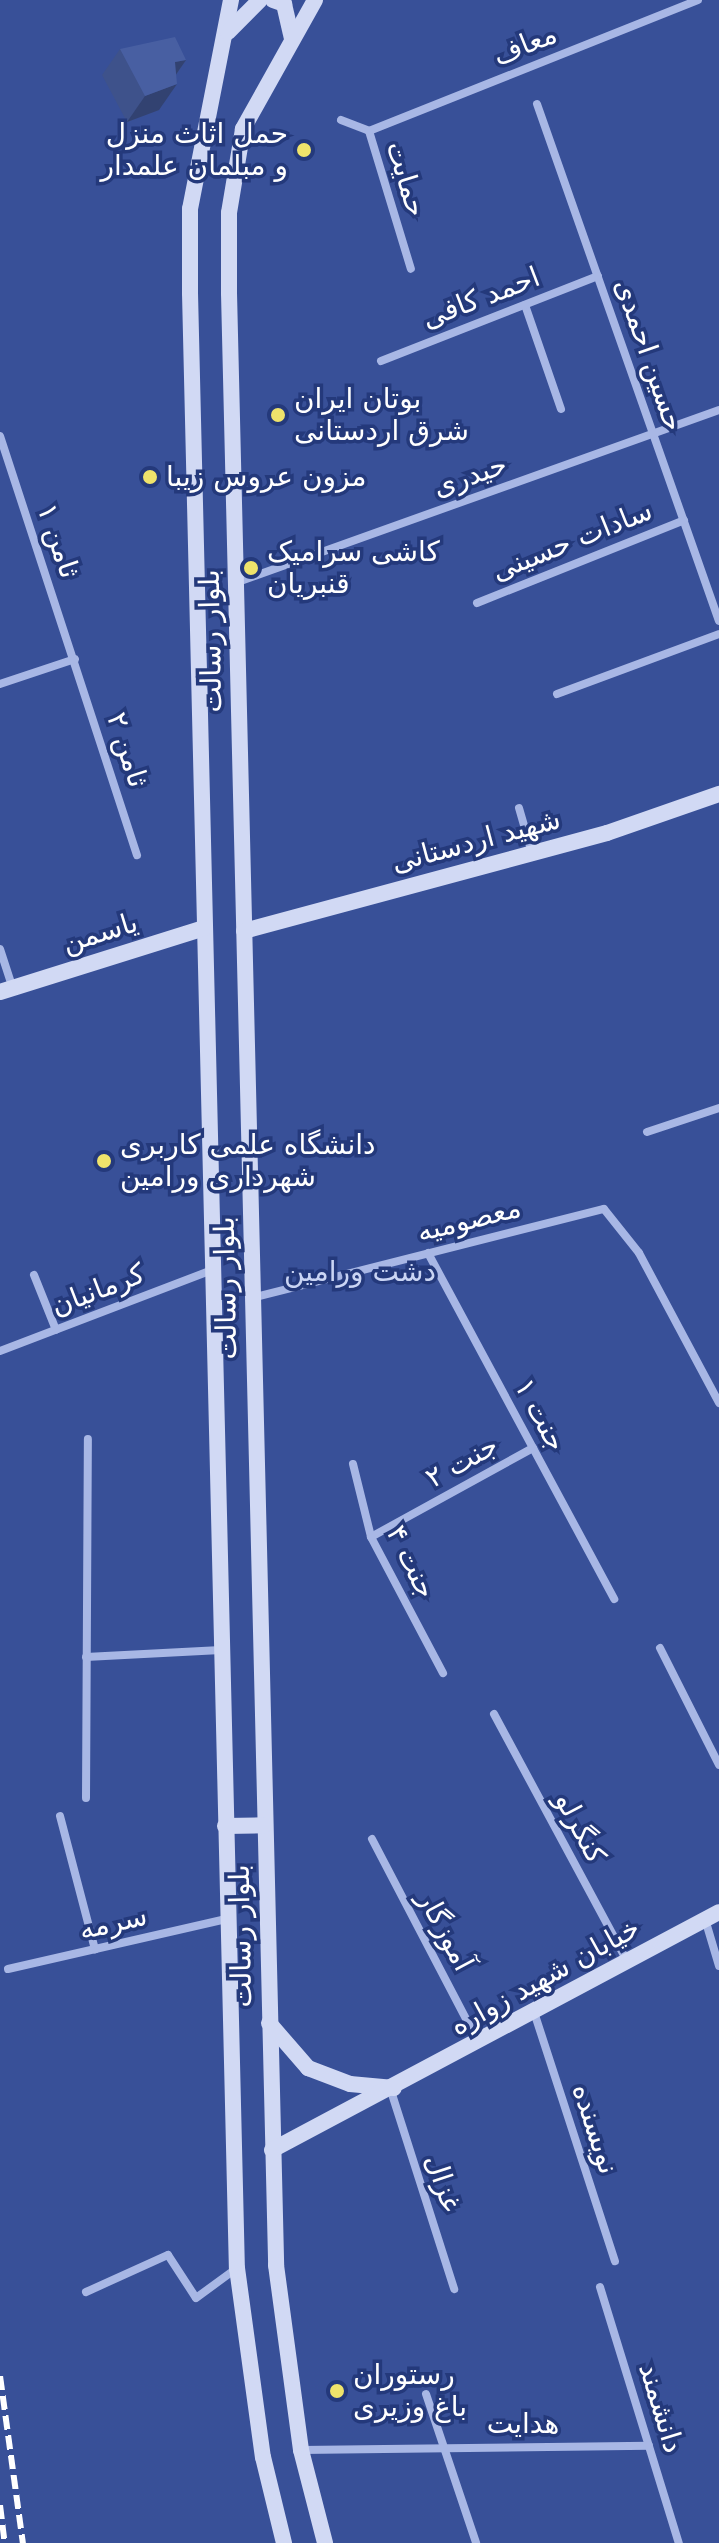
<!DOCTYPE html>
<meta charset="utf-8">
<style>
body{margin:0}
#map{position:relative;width:719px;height:2543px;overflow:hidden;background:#24397b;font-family:"DejaVu Sans",Vazirmatn,sans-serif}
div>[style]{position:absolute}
.green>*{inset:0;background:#385098;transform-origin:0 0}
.street>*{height:8px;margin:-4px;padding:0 4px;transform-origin:4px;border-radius:4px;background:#a8b7e5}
.secondary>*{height:16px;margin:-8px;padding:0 8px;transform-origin:8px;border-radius:8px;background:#d1d9f4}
.rail>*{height:6px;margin-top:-3px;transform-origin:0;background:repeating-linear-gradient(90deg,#fff 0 14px,transparent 0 20px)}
.wall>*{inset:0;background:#3e528b}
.shaded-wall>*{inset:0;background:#324271}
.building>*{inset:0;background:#485fa2}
.dots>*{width:22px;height:22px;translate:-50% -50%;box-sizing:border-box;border:4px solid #24397b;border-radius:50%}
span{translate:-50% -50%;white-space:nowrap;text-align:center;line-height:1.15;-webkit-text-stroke:7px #24397b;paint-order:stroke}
.street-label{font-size:28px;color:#fff}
.poi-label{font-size:28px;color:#fff}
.right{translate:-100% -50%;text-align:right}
.left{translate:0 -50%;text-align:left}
.park-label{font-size:28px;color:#cad5f4}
</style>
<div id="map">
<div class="green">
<i style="left:0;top:0;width:719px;height:2543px"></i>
</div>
<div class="street">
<i style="left:537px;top:104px;width:548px;rotate:70.61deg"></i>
<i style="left:341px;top:120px;width:30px;rotate:21deg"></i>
<i style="left:369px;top:131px;width:144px;rotate:73.1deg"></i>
<i style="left:369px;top:131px;width:354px;rotate:-21.7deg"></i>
<i style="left:525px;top:305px;width:110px;rotate:70.9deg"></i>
<i style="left:381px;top:361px;width:233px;rotate:-21.4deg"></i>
<i style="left:0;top:436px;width:441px;rotate:71.9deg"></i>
<i style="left:235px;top:583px;width:514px;rotate:-19.67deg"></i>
<i style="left:477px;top:603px;width:223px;rotate:-21.8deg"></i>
<i style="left:0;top:684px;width:79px;rotate:-18.4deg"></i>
<i style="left:557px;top:694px;width:173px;rotate:-20.3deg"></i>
<i style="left:519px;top:808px;width:47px;rotate:73.9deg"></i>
<i style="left:0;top:949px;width:40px;rotate:72deg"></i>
<i style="left:647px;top:1132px;width:76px;rotate:-18.4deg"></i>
<i style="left:428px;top:1253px;width:393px;rotate:61.7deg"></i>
<i style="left:34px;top:1275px;width:59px;rotate:68.2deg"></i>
<i style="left:252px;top:1298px;width:363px;rotate:-14.2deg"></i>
<i style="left:604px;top:1209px;width:56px;rotate:51.5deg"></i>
<i style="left:639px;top:1253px;width:170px;rotate:61.9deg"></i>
<i style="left:0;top:1351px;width:227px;rotate:-20.9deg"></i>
<i style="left:353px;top:1464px;width:75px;rotate:76.1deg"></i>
<i style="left:371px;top:1537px;width:154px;rotate:62.1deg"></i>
<i style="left:371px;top:1537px;width:185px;rotate:-28.8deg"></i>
<i style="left:660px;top:1648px;width:131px;rotate:63.2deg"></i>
<i style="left:86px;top:1657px;width:135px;rotate:-3deg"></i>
<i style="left:494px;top:1714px;width:281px;rotate:61.7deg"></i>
<i style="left:86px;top:1798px;width:359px;rotate:-89.7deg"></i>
<i style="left:60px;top:1816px;width:138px;rotate:75.3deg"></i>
<i style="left:372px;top:1839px;width:229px;rotate:62.4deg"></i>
<i style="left:705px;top:1919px;width:49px;rotate:73.4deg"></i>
<i style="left:8px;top:1969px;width:225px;rotate:-12.9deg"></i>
<i style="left:534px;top:2012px;width:262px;rotate:72deg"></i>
<i style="left:391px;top:2091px;width:208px;rotate:72.3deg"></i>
<i style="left:600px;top:2287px;width:268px;rotate:72.9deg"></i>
<i style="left:86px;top:2292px;width:90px;rotate:-24.3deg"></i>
<i style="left:168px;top:2255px;width:51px;rotate:56.9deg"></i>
<i style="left:196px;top:2298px;width:51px;rotate:-36.2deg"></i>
<i style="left:426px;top:2394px;width:157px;rotate:71.4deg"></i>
<i style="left:301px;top:2450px;width:348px;rotate:-0.7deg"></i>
</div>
<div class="secondary">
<i style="left:231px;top:0;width:213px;rotate:101.1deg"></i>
<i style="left:190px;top:209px;width:84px;rotate:90deg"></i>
<i style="left:190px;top:293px;width:1976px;rotate:88.64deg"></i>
<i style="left:237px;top:2268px;width:191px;rotate:82.2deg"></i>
<i style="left:263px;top:2457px;width:89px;rotate:76.3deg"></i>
<i style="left:273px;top:0;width:12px;rotate:20deg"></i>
<i style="left:284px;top:4px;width:35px;rotate:77deg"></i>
<i style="left:315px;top:0;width:148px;rotate:119.2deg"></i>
<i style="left:243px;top:129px;width:85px;rotate:99.5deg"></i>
<i style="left:229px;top:213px;width:80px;rotate:90deg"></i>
<i style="left:229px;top:293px;width:1973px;rotate:88.63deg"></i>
<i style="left:276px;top:2265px;width:187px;rotate:82.3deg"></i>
<i style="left:301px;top:2450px;width:96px;rotate:75.5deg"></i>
<i style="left:228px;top:32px;width:45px;rotate:-45deg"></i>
<i style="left:244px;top:931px;width:376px;rotate:-15.1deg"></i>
<i style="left:607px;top:833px;width:119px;rotate:-19.2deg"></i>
<i style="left:0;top:992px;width:214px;rotate:-17.4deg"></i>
<i style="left:225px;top:1826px;width:39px;rotate:-1deg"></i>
<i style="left:269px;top:2023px;width:60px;rotate:49.1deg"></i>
<i style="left:308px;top:2068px;width:45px;rotate:20.9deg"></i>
<i style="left:350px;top:2084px;width:44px;rotate:5.2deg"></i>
<i style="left:272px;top:2150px;width:506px;rotate:-28.03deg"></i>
</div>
<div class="rail">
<i style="left:0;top:2376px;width:169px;rotate:82.2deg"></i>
<i style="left:0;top:2505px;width:38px;rotate:83deg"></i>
</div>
<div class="wall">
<i style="clip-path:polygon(120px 49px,186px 60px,176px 75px,159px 110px,127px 122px,102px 75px)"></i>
</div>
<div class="shaded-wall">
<i style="clip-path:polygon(186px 60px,168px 86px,175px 62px)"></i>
<i style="clip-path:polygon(177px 84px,159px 110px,127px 122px,145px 96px)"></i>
</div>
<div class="building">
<i style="clip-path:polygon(175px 37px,186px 60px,175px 62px,177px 84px,145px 96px,120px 49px)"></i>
</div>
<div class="dots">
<i style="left:304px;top:150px;background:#efe36b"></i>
<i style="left:278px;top:415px;background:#efe36b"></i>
<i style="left:150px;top:477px;background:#efe36b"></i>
<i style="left:251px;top:568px;background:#efe36b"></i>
<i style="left:104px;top:1161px;background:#efe36b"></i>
<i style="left:337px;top:2391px;background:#efe36b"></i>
</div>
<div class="street-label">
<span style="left:525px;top:45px;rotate:-22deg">معاف</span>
<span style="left:406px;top:179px;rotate:73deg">حمایت</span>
<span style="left:481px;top:298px;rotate:-21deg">احمد کافی</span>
<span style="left:649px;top:355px;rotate:71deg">حسین احمدی</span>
<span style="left:470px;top:476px;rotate:-19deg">حیدری</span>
<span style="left:58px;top:541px;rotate:71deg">ثامن ۱</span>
<span style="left:572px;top:541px;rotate:-22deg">سادات حسینی</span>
<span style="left:211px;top:641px;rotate:-91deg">بلوار رسالت</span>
<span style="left:127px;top:750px;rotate:72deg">ثامن ۲</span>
<span style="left:476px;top:841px;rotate:-15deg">شهید اردستانی</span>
<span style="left:100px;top:933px;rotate:-17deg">یاسمن</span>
<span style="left:469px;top:1220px;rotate:-14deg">معصومیه</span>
<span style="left:226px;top:1288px;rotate:-91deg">بلوار رسالت</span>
<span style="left:98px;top:1290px;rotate:-21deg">کرمانیان</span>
<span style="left:540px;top:1415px;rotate:62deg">جنت ۱</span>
<span style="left:462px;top:1462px;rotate:-29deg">جنت ۲</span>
<span style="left:411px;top:1562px;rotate:64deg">جنت ۴</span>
<span style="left:580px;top:1828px;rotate:62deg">کنگرلو</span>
<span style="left:113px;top:1923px;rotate:-13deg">سرمه</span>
<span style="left:445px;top:1931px;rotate:62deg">آموزگار</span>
<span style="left:241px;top:1936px;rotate:-91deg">بلوار رسالت</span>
<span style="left:545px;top:1977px;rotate:-29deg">خیابان شهید زواره</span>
<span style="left:595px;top:2129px;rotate:72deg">نویسنده</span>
<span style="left:443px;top:2183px;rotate:72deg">غزال</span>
<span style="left:661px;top:2408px;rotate:73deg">دانشمند</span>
<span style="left:523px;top:2424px">هدایت</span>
</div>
<div class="poi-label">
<span class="right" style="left:288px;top:150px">حمل اثاث منزل<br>و مبلمان علمدار</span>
<span class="left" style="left:294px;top:415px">بوتان ایران<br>شرق اردستانی</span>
<span class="left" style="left:166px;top:477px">مزون عروس زیبا</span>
<span class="left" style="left:267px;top:568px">کاشی سرامیک<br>قنبریان</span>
<span class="left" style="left:120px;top:1161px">دانشگاه علمی کاربری<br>شهرداری ورامین</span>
<span class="left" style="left:353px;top:2391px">رستوران<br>باغ وزیری</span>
</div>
<div class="park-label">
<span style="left:360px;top:1272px">دشت ورامین</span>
</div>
</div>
